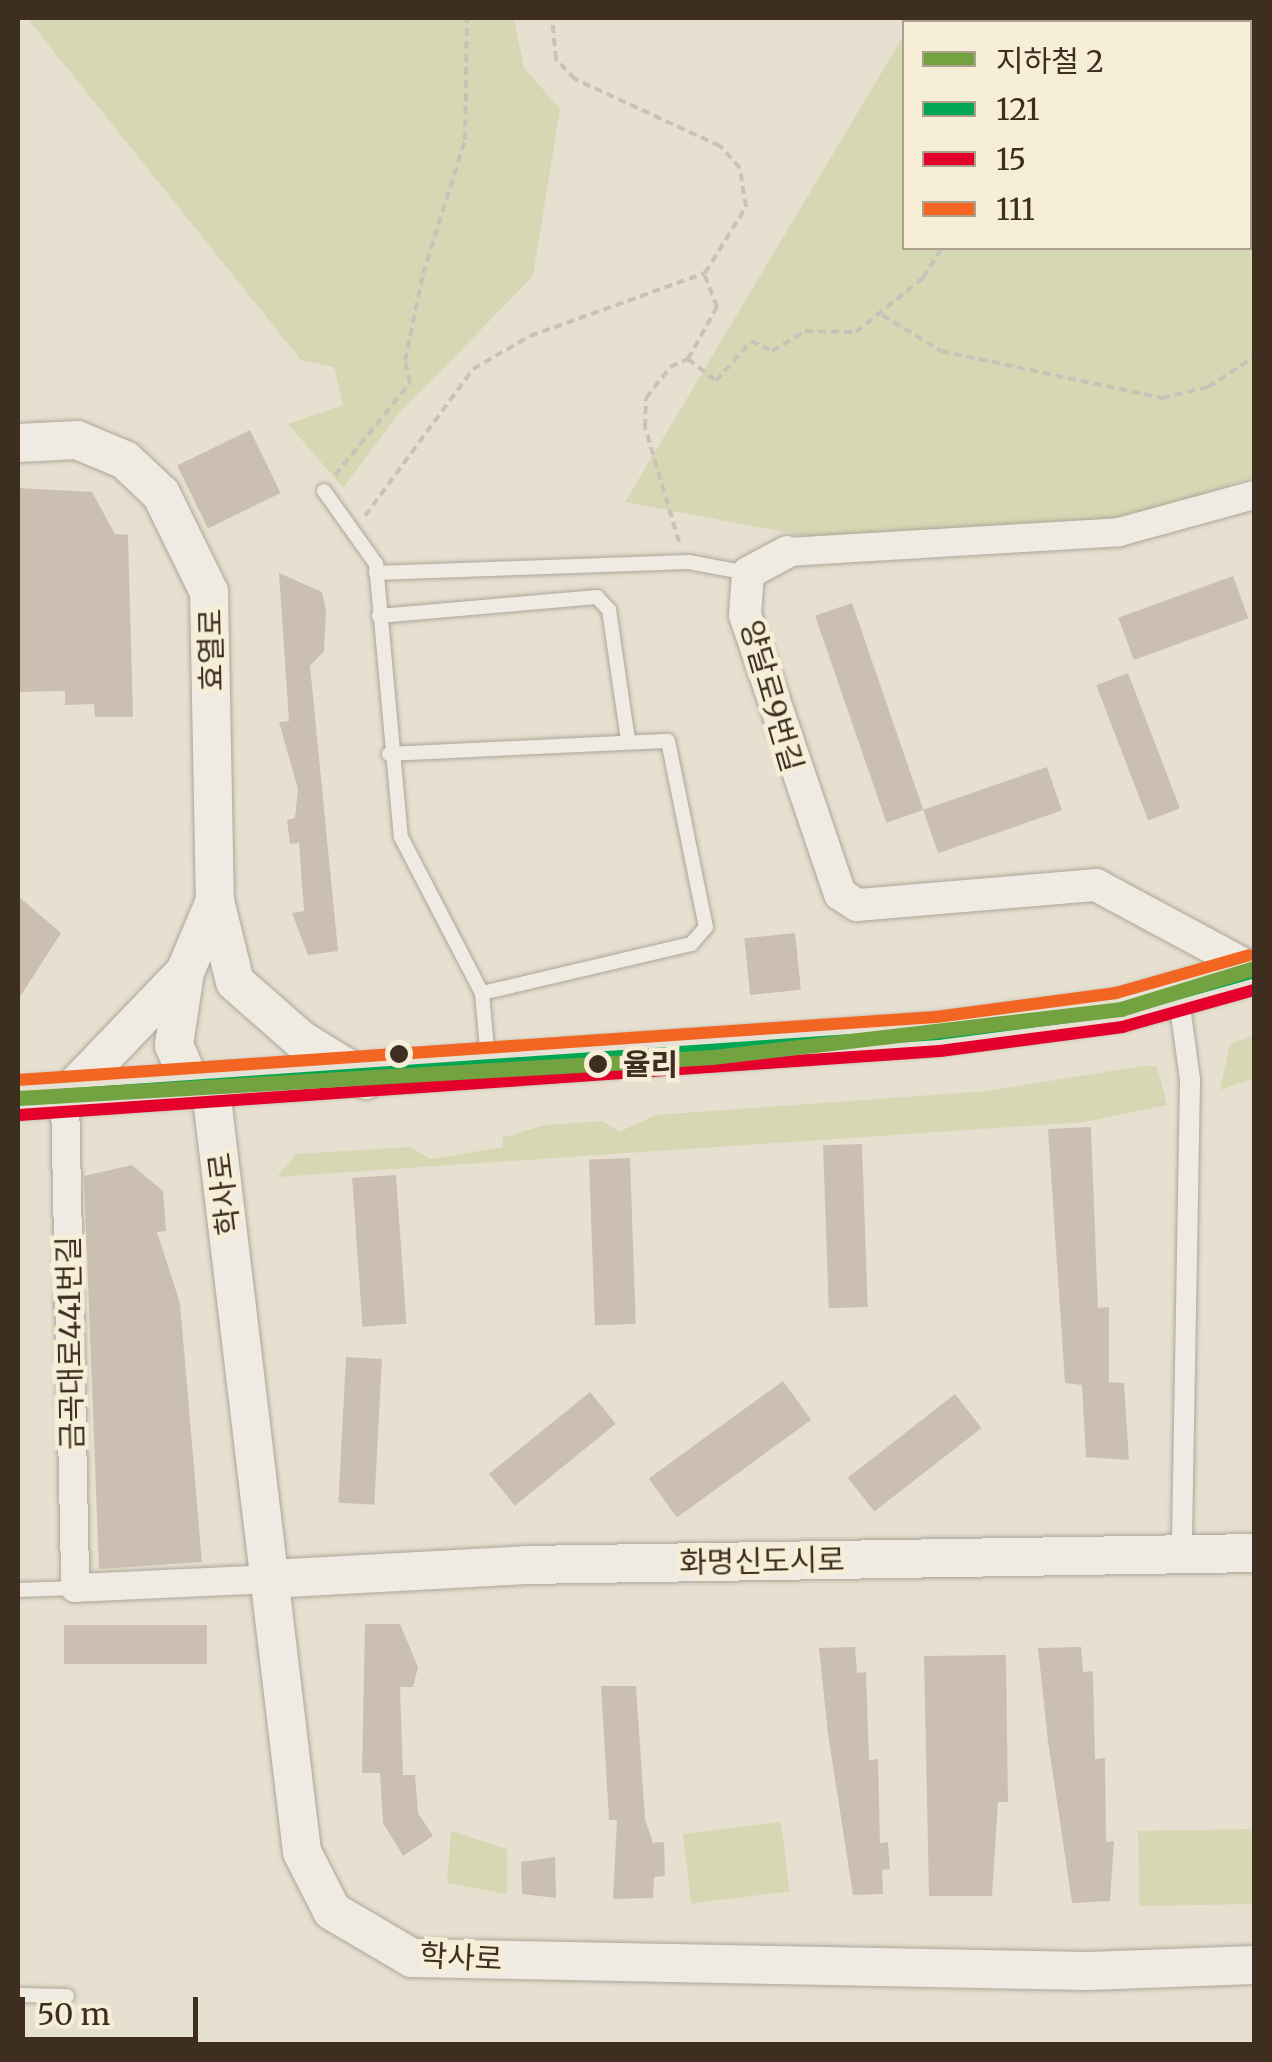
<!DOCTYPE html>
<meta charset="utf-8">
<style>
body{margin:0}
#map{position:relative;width:1272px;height:2062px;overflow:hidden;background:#e7e0d1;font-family:Merriweather,"Noto Sans KR",serif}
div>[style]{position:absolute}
.green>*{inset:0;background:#d6d7b3;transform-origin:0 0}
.building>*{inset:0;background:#cbbfb2;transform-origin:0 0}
.path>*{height:4px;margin-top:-2px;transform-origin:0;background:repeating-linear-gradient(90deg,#c8c2b9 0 8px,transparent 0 13px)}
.roads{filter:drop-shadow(0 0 2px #ada599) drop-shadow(0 0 2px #ada599)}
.service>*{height:14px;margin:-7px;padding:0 7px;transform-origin:7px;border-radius:7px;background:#efebe3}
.pedestrian>*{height:20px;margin:-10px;padding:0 10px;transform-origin:10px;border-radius:10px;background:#efebe3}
.minor>*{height:28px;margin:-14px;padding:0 14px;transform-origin:14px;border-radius:14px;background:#efebe3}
.tertiary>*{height:32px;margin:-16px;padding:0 16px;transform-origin:16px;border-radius:16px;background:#efebe3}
.secondary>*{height:38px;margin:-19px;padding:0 19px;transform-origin:19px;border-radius:19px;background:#efebe3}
.primary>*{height:42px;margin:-21px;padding:0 21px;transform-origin:21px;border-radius:21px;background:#e6e1d4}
.bus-1>*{height:12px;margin:-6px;padding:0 6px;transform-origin:6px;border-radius:6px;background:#00a651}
.bus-2>*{height:12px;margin:-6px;padding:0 6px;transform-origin:6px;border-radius:6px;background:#e4002b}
.bus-3>*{height:12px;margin:-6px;padding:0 6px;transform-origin:6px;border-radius:6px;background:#f26522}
.metro-1>*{height:15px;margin:-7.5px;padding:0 7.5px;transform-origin:7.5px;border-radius:7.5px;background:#73a240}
.dots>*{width:28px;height:28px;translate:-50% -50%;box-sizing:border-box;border:5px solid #f7eed8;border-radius:50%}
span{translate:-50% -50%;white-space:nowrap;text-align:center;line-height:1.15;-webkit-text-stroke:9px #f7eed8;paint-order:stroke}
.street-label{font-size:30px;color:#3d2e20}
.stop-label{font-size:30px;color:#3d2e20;font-weight:700}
.left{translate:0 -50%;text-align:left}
.frame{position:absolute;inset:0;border:20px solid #3d2e20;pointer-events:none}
.legend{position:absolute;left:902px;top:20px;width:350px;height:230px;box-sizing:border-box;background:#f7eed8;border:2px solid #ada18e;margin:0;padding:12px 18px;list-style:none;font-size:30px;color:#3d2e20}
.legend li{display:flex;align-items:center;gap:20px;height:50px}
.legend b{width:50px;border:2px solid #ada18e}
.scale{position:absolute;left:20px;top:1997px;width:178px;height:45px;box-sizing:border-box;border:5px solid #3d2e20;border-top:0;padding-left:12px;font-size:30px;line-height:35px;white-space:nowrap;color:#3d2e20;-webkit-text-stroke:8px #f7eed8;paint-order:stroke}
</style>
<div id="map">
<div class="green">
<i style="clip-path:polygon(27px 18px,514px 18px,524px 68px,560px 109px,533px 276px,395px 418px,343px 488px,288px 424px,343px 405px,334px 367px,301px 360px)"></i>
<i style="clip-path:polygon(915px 18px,1254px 18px,1254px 476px,1144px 516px,811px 537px,625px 502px,904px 35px,904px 248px,1250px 248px,1250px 22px)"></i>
<i style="clip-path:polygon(1254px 1035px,1254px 1078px,1220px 1090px,1230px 1044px)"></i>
<i style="clip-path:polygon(1142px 1066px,1157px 1066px,1167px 1105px,1084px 1122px,277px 1177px,296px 1154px,410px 1147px,431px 1159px,503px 1147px,502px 1138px,545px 1125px,603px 1121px,619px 1132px,656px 1115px,987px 1091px)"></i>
<i style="left:781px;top:1822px;width:70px;height:99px;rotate:83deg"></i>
<i style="left:1252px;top:1829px;width:75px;height:114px;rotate:89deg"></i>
<i style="clip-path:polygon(451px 1831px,507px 1849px,507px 1894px,447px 1883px)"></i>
</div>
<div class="building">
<i style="left:250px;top:430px;width:70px;height:81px;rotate:64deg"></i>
<i style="clip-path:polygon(18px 488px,92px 492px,115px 534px,128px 535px,133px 717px,95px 717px,94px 704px,65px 705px,65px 691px,18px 692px)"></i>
<i style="clip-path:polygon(279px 573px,322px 592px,326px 611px,324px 651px,310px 666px,338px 951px,308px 955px,292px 913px,304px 911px,299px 843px,290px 844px,287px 820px,295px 818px,298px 789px,279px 722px,289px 721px)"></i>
<i style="left:1233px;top:576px;width:45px;height:122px;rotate:70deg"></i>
<i style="left:852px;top:603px;width:219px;height:39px;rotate:71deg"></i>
<i style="left:1128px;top:673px;width:145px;height:34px;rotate:69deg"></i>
<i style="left:1047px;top:767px;width:46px;height:131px;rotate:71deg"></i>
<i style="clip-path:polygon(18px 896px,61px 933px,18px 1000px)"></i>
<i style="left:795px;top:933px;width:57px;height:51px;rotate:84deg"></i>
<i style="clip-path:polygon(1091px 1127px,1098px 1308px,1109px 1307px,1109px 1382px,1124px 1383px,1129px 1460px,1086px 1457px,1082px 1385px,1065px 1383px,1048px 1129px)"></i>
<i style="left:862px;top:1144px;width:163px;height:39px;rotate:88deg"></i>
<i style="left:630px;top:1158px;width:166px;height:41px;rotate:88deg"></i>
<i style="clip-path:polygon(132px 1165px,163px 1191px,166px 1231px,157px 1232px,180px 1303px,202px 1562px,99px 1569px,84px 1176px)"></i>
<i style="left:396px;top:1175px;width:149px;height:44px;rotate:86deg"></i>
<i style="left:346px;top:1357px;width:36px;height:146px;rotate:3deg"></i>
<i style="left:783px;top:1381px;width:48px;height:166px;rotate:54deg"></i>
<i style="left:590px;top:1392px;width:41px;height:130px;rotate:51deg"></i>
<i style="left:955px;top:1394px;width:43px;height:136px;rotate:52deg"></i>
<i style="clip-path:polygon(365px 1624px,400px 1624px,418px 1667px,413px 1687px,400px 1687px,403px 1775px,415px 1775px,418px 1813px,433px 1836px,403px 1856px,383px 1823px,380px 1773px,362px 1773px)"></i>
<i style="left:207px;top:1625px;width:39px;height:143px;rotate:90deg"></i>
<i style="clip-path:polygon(855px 1647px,857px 1673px,866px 1672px,869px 1760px,878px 1759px,880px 1843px,888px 1842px,890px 1869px,882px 1870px,883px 1894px,853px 1895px,828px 1734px,819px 1648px)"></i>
<i style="clip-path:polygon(1081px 1647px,1083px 1672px,1093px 1671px,1095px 1759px,1105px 1758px,1106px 1842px,1114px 1841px,1110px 1901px,1072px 1903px,1048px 1741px,1038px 1648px)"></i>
<i style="clip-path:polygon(1006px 1655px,1008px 1802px,998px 1802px,992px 1896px,929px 1896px,924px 1656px)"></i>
<i style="clip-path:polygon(601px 1686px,636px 1686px,645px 1819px,653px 1843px,664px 1842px,665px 1876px,654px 1877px,653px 1898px,613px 1899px,617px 1820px,609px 1820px)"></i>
<i style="clip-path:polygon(555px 1857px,556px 1898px,522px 1894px,521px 1862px)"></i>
</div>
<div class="path">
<i style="left:1083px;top:22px;width:4px;rotate:-76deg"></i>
<i style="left:1250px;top:147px;width:4px"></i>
<i style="left:1250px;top:213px;width:4px;rotate:14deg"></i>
<i style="left:882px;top:315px;width:69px;rotate:31.4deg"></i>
<i style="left:941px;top:351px;width:226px;rotate:12deg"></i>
<i style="left:1162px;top:398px;width:47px;rotate:-13.4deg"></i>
<i style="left:1208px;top:387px;width:55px;rotate:-33.1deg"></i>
<i style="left:688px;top:359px;width:60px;rotate:-60.9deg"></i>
<i style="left:717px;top:307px;width:34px;rotate:-111deg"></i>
<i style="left:335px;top:475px;width:119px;rotate:-50.8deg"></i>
<i style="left:410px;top:383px;width:23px;rotate:-103deg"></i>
<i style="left:405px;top:361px;width:89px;rotate:-78.3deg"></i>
<i style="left:423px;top:274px;width:140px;rotate:-72.6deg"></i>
<i style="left:465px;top:140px;width:122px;rotate:-89.1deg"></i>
<i style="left:365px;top:516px;width:182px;rotate:-53.7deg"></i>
<i style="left:473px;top:369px;width:66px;rotate:-30.1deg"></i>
<i style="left:530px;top:336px;width:186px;rotate:-19.8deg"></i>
<i style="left:705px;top:273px;width:78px;rotate:-58.2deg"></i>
<i style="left:746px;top:207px;width:39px;rotate:-99deg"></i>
<i style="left:740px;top:168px;width:30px;rotate:-132deg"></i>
<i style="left:720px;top:146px;width:160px;rotate:-155.2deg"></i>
<i style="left:575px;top:79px;width:28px;rotate:-134deg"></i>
<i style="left:556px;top:59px;width:41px;rotate:-95.6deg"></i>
<i style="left:679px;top:542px;width:120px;rotate:-106.5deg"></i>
<i style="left:645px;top:427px;width:29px;rotate:-88deg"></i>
<i style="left:646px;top:398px;width:39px;rotate:-52deg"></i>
<i style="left:670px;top:367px;width:20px;rotate:-24deg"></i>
<i style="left:688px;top:359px;width:36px;rotate:38deg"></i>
<i style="left:716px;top:381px;width:53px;rotate:-48.8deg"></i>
<i style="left:751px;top:341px;width:23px;rotate:25deg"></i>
<i style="left:772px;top:351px;width:39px;rotate:-31deg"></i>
<i style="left:805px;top:331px;width:51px;rotate:1.1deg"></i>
<i style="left:856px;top:332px;width:86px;rotate:-38.9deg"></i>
<i style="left:923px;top:278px;width:36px;rotate:-58deg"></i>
</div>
<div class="roads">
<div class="service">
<i style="left:324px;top:491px;width:90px;rotate:54.5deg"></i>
<i style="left:376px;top:564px;width:274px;rotate:84.8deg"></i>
<i style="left:401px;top:837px;width:176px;rotate:62.6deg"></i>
<i style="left:482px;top:993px;width:67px;rotate:84.9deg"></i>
<i style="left:376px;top:573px;width:313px;rotate:-2deg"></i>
<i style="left:689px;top:562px;width:60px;rotate:10.6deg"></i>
<i style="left:379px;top:616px;width:219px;rotate:-5deg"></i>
<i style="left:597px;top:597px;width:18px;rotate:47deg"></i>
<i style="left:609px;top:610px;width:131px;rotate:81.7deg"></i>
<i style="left:389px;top:754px;width:279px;rotate:-2.7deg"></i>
<i style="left:668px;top:741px;width:190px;rotate:78.5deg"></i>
<i style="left:706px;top:927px;width:23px;rotate:131deg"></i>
<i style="left:691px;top:944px;width:215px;rotate:166.8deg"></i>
<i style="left:18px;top:1590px;width:57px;rotate:-2deg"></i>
<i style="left:18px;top:1995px;width:49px;rotate:1.2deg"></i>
</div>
<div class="pedestrian">
<i style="left:1178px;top:992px;width:89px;rotate:82.2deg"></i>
<i style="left:1190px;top:1080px;width:475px;rotate:91deg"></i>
</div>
<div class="minor">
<i style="left:787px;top:552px;width:333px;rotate:-3.4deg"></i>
<i style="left:1119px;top:532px;width:140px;rotate:-15.3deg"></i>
<i style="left:65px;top:1097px;width:491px;rotate:88.8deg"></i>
<i style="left:75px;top:1588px;width:195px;rotate:-2.6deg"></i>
</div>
<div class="tertiary">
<i style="left:787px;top:552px;width:44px;rotate:151.7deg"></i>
<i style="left:748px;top:573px;width:42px;rotate:94.1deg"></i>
<i style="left:745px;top:615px;width:295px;rotate:71.2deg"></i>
<i style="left:840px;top:894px;width:20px;rotate:33deg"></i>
<i style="left:857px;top:905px;width:240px;rotate:-4.8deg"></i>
<i style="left:1096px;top:885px;width:179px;rotate:28.3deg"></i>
</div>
<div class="secondary">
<i style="left:18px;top:443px;width:59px;rotate:-2.9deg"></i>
<i style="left:77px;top:440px;width:52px;rotate:22.6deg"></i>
<i style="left:125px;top:460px;width:50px;rotate:43.4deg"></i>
<i style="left:161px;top:494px;width:109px;rotate:63.9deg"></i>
<i style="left:209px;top:592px;width:309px;rotate:88.9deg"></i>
<i style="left:215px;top:901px;width:77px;rotate:112.9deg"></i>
<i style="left:185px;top:972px;width:74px;rotate:98.6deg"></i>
<i style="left:174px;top:1045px;width:34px;rotate:67deg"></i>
<i style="left:187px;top:1076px;width:28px;rotate:30deg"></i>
<i style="left:211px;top:1090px;width:767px;rotate:83.19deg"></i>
<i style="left:302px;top:1852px;width:66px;rotate:63deg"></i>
<i style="left:332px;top:1911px;width:93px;rotate:30.4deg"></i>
<i style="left:412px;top:1958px;width:676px;rotate:1.1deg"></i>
<i style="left:1088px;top:1971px;width:166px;rotate:-2.1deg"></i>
<i style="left:215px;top:901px;width:83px;rotate:76.1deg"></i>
<i style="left:235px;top:982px;width:88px;rotate:41.3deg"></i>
<i style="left:301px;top:1040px;width:76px;rotate:31.6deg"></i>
<i style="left:65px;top:1097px;width:170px;rotate:-46.2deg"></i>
<i style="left:270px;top:1579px;width:256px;rotate:-3.1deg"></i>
<i style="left:526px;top:1565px;width:728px;rotate:-0.94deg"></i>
</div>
<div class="primary">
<i style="left:18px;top:1098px;width:922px;rotate:-3.98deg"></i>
<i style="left:938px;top:1034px;width:184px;rotate:-7.5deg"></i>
<i style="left:1120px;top:1010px;width:139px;rotate:-15.8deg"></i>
</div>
</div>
<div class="bus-1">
<i style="left:18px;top:1098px;width:922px;rotate:-3.98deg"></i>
<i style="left:938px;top:1034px;width:184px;rotate:-7.5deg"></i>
<i style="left:1120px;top:1010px;width:139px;rotate:-15.8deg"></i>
</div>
<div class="bus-2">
<i style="left:19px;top:1115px;width:923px;rotate:-3.98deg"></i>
<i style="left:940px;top:1051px;width:184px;rotate:-7.5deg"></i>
<i style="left:1122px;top:1027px;width:137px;rotate:-15.7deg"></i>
</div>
<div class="bus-3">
<i style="left:18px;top:1080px;width:920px;rotate:-3.93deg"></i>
<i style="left:936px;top:1017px;width:182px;rotate:-7.6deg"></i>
<i style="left:1116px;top:993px;width:138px;rotate:-15.9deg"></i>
</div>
<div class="metro-1">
<i style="left:18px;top:1098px;width:696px;rotate:-3.38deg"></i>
<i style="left:713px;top:1057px;width:411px;rotate:-6.7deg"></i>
<i style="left:1121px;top:1009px;width:139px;rotate:-17.1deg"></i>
</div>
<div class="dots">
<i style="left:399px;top:1054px;background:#3d2e20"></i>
<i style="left:598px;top:1064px;background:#3d2e20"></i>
</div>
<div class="street-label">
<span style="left:211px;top:650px;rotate:-91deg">효열로</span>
<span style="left:772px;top:696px;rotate:74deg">양달로9번길</span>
<span style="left:224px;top:1194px;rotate:-97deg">학사로</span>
<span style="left:70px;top:1343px;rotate:-91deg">금곡대로441번길</span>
<span style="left:762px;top:1561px;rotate:-1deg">화명신도시로</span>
<span style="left:461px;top:1957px;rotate:3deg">학사로</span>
</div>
<div class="stop-label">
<span class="left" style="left:623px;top:1064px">율리</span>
</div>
<div class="frame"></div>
<ul class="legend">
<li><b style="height:12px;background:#73a240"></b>지하철 2</li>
<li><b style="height:12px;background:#00a651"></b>121</li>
<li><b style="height:12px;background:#e4002b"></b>15</li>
<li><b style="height:12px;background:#f26522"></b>111</li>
</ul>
<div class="scale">50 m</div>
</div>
